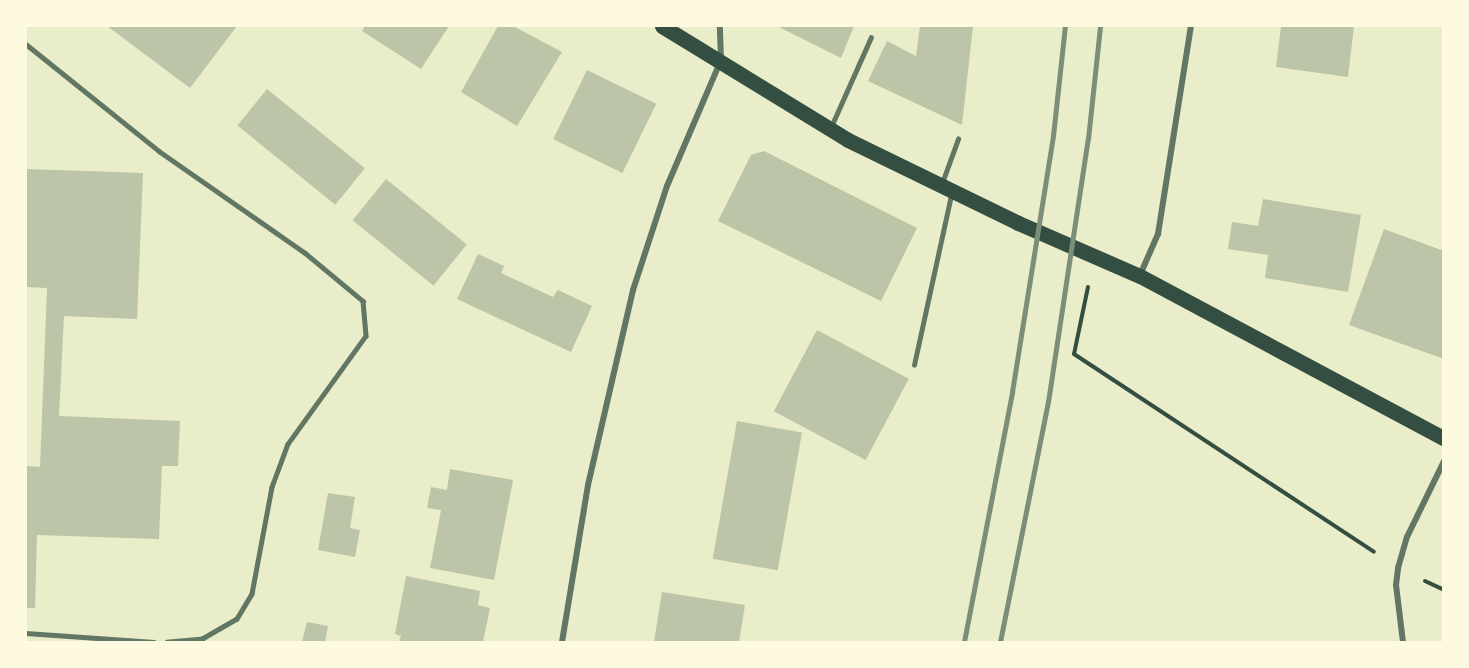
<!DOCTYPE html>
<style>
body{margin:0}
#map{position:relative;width:1469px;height:668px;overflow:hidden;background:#e9edc9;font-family:"Sofia Sans Condensed",sans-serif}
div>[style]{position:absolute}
.building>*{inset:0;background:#bcc5a7;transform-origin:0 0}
.path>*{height:4px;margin:-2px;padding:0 2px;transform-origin:2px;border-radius:2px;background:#344e41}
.service>*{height:4.5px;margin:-2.25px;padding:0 2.25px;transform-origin:2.25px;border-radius:2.25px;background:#617663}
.minor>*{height:6px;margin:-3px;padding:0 3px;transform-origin:3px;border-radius:3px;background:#617663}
.primary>*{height:15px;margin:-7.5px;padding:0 7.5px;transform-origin:7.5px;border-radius:7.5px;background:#344e41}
.rail>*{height:4.5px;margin:-2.25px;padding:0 2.25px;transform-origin:2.25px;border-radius:2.25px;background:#7c8e77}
span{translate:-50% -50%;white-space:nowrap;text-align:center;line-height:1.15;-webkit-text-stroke:6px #fefae0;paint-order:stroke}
.frame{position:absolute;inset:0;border:27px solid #fefae0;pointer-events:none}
</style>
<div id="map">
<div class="building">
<i style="clip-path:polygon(107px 26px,237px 26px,190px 88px)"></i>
<i style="clip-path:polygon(365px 26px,449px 26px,421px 69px,362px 31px)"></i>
<i style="clip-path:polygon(498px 26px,513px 26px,562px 52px,517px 126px,461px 92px)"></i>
<i style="clip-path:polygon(777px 26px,854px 26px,841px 58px)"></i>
<i style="clip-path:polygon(920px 26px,973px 26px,962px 125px,868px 81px,887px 41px,916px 56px)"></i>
<i style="clip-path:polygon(1281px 26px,1354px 26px,1348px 77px,1276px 67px)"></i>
<i style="left:587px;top:70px;width:77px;height:77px;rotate:26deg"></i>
<i style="left:267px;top:89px;width:126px;height:47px;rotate:39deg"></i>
<i style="clip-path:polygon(764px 151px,917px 228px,881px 301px,718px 221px,751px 155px)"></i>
<i style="clip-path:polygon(26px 169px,143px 173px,137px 319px,64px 316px,59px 416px,180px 421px,178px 466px,162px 466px,159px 539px,37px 535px,35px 608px,26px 608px,26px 466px,40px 467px,47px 288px,26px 287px)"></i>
<i style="left:386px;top:179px;width:104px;height:53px;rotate:39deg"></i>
<i style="clip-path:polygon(1263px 199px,1361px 215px,1348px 292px,1265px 278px,1268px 255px,1228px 249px,1232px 222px,1258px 226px)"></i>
<i style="clip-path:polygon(1384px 229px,1444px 251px,1444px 359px,1349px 325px)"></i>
<i style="clip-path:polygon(478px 254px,504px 266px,501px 273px,553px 297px,558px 290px,592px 306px,571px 352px,457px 299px)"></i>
<i style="left:817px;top:330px;width:104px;height:92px;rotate:28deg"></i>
<i style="left:737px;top:421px;width:66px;height:140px;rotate:10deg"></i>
<i style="clip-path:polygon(450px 469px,513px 480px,494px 580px,430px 568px,441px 510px,427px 508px,431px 487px,447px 490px)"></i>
<i style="clip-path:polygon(328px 493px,355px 497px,350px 528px,360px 530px,355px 557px,318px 550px)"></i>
<i style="clip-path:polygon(406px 576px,480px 591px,478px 605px,490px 608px,483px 642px,399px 642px,401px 636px,395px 634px)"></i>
<i style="clip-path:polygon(662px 592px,745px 605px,739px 642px,654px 642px)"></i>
<i style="clip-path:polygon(307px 622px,328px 626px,325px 642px,302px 642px)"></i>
</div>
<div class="path">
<i style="left:1088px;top:287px;width:68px;rotate:101.8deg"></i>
<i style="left:1074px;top:354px;width:359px;rotate:33.4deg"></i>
<i style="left:1425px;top:581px;width:21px;rotate:25deg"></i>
</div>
<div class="service">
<i style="left:26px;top:44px;width:171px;rotate:38.8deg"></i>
<i style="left:159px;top:151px;width:177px;rotate:34.9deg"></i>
<i style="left:304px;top:252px;width:77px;rotate:39.7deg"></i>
<i style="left:363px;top:301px;width:35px;rotate:85deg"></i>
<i style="left:366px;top:336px;width:133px;rotate:125.8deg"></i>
<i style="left:288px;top:444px;width:46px;rotate:110.4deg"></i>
<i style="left:272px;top:487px;width:109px;rotate:100.6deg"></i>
<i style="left:252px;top:594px;width:29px;rotate:121deg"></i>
<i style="left:237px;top:619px;width:39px;rotate:150deg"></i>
<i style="left:203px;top:639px;width:36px;rotate:175deg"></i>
<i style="left:831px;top:127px;width:98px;rotate:-66deg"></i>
<i style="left:942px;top:183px;width:47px;rotate:-70deg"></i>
<i style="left:914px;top:365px;width:174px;rotate:-77.7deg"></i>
<i style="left:26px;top:633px;width:128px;rotate:4deg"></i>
</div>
<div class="minor">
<i style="left:1140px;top:275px;width:45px;rotate:-66.3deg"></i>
<i style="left:1158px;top:234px;width:211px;rotate:-81deg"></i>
<i style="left:562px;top:642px;width:159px;rotate:-80.6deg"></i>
<i style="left:588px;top:485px;width:200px;rotate:-77deg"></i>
<i style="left:633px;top:290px;width:109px;rotate:-71.9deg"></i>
<i style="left:667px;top:186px;width:137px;rotate:-66.8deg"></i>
<i style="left:721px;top:60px;width:34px;rotate:-92deg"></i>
<i style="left:1403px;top:642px;width:57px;rotate:-97deg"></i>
<i style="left:1396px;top:585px;width:17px;rotate:-83deg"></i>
<i style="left:1398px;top:568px;width:32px;rotate:-74deg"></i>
<i style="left:1407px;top:537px;width:85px;rotate:-64deg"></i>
</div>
<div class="primary">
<i style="left:662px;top:26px;width:218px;rotate:31.5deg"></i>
<i style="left:848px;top:140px;width:189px;rotate:26deg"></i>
<i style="left:1018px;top:223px;width:133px;rotate:23.5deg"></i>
<i style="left:1140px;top:276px;width:344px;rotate:28.1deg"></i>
</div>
<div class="rail">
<i style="left:964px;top:642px;width:255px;rotate:-79.1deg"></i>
<i style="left:1012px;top:392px;width:259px;rotate:-80.9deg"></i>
<i style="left:1053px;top:136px;width:111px;rotate:-83.8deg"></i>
<i style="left:1000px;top:642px;width:245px;rotate:-78.7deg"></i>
<i style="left:1048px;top:402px;width:266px;rotate:-81.4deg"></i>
<i style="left:1088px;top:139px;width:114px;rotate:-83.9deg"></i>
</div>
<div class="frame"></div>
</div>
